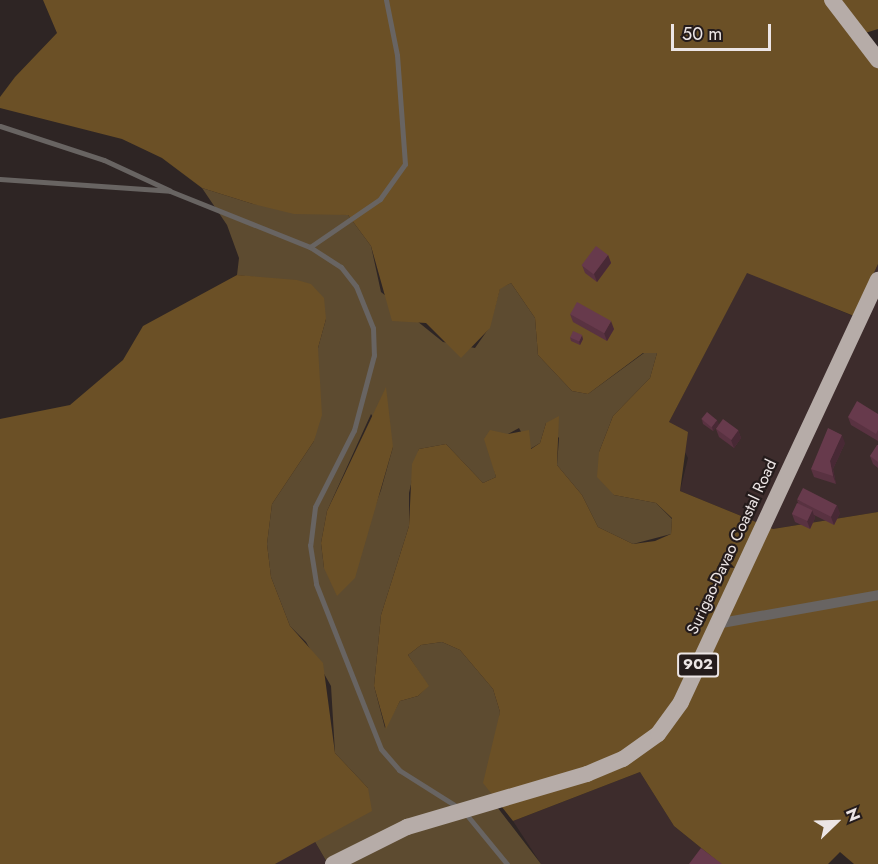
<!DOCTYPE html>
<style>
body{margin:0}
#map{position:relative;width:878px;height:864px;overflow:hidden;background:#2e2524;font-family:Jost,sans-serif}
div>[style]{position:absolute}
.built>*{inset:0;background:#3d2c2c}
.green>*{inset:0;background:#5d4b30}
.forest>*{inset:0;background:#6b5026}
.service>*{height:5px;margin:-2.5px;padding:0 2.5px;transform-origin:2.5px;border-radius:2.5px;background:#686462}
.minor>*{height:10px;margin:-5px;padding:0 5px;transform-origin:5px;border-radius:5px;background:#686462}
.trunk>*{height:16px;margin:-8px;padding:0 8px;transform-origin:8px;border-radius:8px;background:#b6aca8}
.wall>*{inset:0;background:#593241}
.shaded-wall>*{inset:0;background:#482935}
.building>*{inset:0;background:#673a4c;transform-origin:0 0}
span{translate:-50% -50%;white-space:nowrap;text-align:center;line-height:1.15;-webkit-text-stroke:4.5px #241b1b;paint-order:stroke}
.shield-label span{padding:2px 4px;background:#241b1b;border:2px solid;border-radius:4px;-webkit-text-stroke-width:0}
.shield-label{font-size:15px;color:#ece5e5;font-weight:700}
.street-label{font-size:16px;color:#ece5e5}
.north{position:absolute;left:806px;top:792px;width:60px;height:60px;-webkit-text-stroke:4px #241b1b;paint-order:stroke;rotate:67deg;font-size:16px;font-weight:700;line-height:24px;text-align:center;color:#ece5e5}
.north::after{content:'';display:block;margin:auto;width:21px;height:27px;background:#ece5e5;clip-path:polygon(50% 0,100% 100%,50% 72%,0 100%)}
.scale{position:absolute;left:671px;top:24px;width:100px;height:27px;box-sizing:border-box;border:3px solid #ece5e5;border-top:0;padding-left:8px;font-size:18px;line-height:21px;white-space:nowrap;color:#ece5e5;-webkit-text-stroke:4px #241b1b;paint-order:stroke}
</style>
<div id="map">
<div class="built">
<i style="clip-path:polygon(878px 264px,878px 512px,773px 529px,680px 491px,688px 458px,669px 422px,747px 272px,853px 316px)"></i>
<i style="clip-path:polygon(640px 772px,674px 826px,721px 864px,541px 864px,513px 821px)"></i>
<i style="clip-path:polygon(314px 840px,328px 864px,275px 864px,295px 849px)"></i>
</div>
<div class="green">
<i style="clip-path:polygon(evenodd,202px 188px,253px 204px,348px 215px,371px 246px,381px 292px,443px 342px,475px 348px,489px 328px,500px 288px,511px 283px,535px 318px,538px 355px,572px 391px,588px 394px,644px 353px,657px 353px,650px 378px,613px 416px,599px 452px,614px 495px,656px 503px,672px 519px,671px 534px,633px 544px,598px 527px,582px 495px,557px 465px,559px 438px,546px 423px,540px 443px,530px 449px,519px 428px,508px 434px,492px 460px,496px 477px,483px 483px,446px 444px,419px 449px,409px 493px,409px 526px,381px 615px,374px 686px,385px 728px,400px 701px,418px 696px,428px 686px,408px 655px,421px 645px,442px 642px,460px 650px,493px 689px,500px 712px,491px 799px,541px 864px,328px 864px,314px 840px,326px 835px,368px 788px,335px 753px,331px 686px,306px 642px,290px 626px,271px 577px,267px 544px,272px 504px,314px 441px,318px 348px,326px 319px,254px 277px,237px 275px,239px 258px,227px 225px,202px 188px,371px 414px,393px 447px,381px 490px,370px 520px,324px 568px,321px 543px,327px 511px,371px 414px)"></i>
</div>
<div class="forest">
<i style="clip-path:polygon(43px 0,878px 0,878px 29px,862px 34px,878px 66px,878px 264px,854px 316px,747px 273px,669px 422px,688px 432px,680px 491px,773px 529px,878px 512px,878px 864px,854px 864px,840px 852px,828px 864px,721px 864px,674px 826px,640px 772px,513px 821px,483px 783px,500px 712px,493px 689px,460px 650px,442px 642px,421px 645px,408px 655px,429px 686px,418px 696px,400px 701px,386px 729px,374px 686px,381px 615px,409px 526px,412px 464px,419px 449px,446px 444px,483px 483px,496px 477px,484px 439px,490px 430px,508px 434px,529px 430px,531px 449px,540px 443px,546px 423px,559px 416px,557px 465px,582px 495px,598px 527px,633px 544px,655px 541px,671px 534px,672px 518px,656px 503px,614px 495px,597px 477px,599px 452px,613px 416px,650px 378px,657px 353px,643px 353px,588px 394px,572px 391px,538px 355px,535px 318px,511px 283px,500px 289px,490px 328px,461px 358px,426px 323px,392px 321px,371px 246px,348px 215px,294px 214px,253px 204px,202px 188px,162px 158px,122px 139px,0 108px,0 97px,15px 77px,57px 33px)"></i>
<i style="clip-path:polygon(237px 275px,297px 280px,311px 284px,324px 298px,326px 319px,318px 348px,322px 415px,314px 441px,272px 504px,267px 544px,271px 577px,290px 626px,323px 663px,335px 753px,368px 788px,372px 811px,275px 864px,0 864px,0 419px,70px 405px,123px 360px,143px 326px)"></i>
<i style="clip-path:polygon(386px 387px,393px 447px,355px 578px,337px 596px,324px 568px,321px 543px,327px 511px)"></i>
</div>
<div class="service">
<i style="left:0;top:126px;width:109px;rotate:18.1deg"></i>
<i style="left:104px;top:160px;width:72px;rotate:24.8deg"></i>
<i style="left:0;top:179px;width:170px;rotate:4deg"></i>
<i style="left:170px;top:191px;width:151px;rotate:21.8deg"></i>
<i style="left:310px;top:247px;width:37px;rotate:33deg"></i>
<i style="left:341px;top:267px;width:24px;rotate:52deg"></i>
<i style="left:356px;top:286px;width:45px;rotate:68deg"></i>
<i style="left:373px;top:328px;width:27px;rotate:88deg"></i>
<i style="left:374px;top:355px;width:78px;rotate:104.9deg"></i>
<i style="left:354px;top:430px;width:86px;rotate:116.9deg"></i>
<i style="left:315px;top:507px;width:38px;rotate:97deg"></i>
<i style="left:310px;top:545px;width:39px;rotate:81deg"></i>
<i style="left:316px;top:584px;width:177px;rotate:68.5deg"></i>
<i style="left:381px;top:749px;width:28px;rotate:49deg"></i>
<i style="left:399px;top:770px;width:71px;rotate:32.3deg"></i>
<i style="left:310px;top:247px;width:85px;rotate:-34.4deg"></i>
<i style="left:380px;top:199px;width:43px;rotate:-54.5deg"></i>
<i style="left:405px;top:164px;width:109px;rotate:-94.2deg"></i>
<i style="left:397px;top:55px;width:56px;rotate:-101.3deg"></i>
<i style="left:466px;top:814px;width:65px;rotate:50.6deg"></i>
</div>
<div class="minor">
<i style="left:716px;top:624px;width:165px;rotate:-10.1deg"></i>
</div>
<div class="trunk">
<i style="left:832px;top:0;width:76px;rotate:52.5deg"></i>
<i style="left:333px;top:864px;width:83px;rotate:-26.6deg"></i>
<i style="left:407px;top:827px;width:188px;rotate:-16.4deg"></i>
<i style="left:587px;top:774px;width:39px;rotate:-23deg"></i>
<i style="left:623px;top:759px;width:43px;rotate:-35.5deg"></i>
<i style="left:658px;top:734px;width:39px;rotate:-54deg"></i>
<i style="left:681px;top:702px;width:466px;rotate:-65deg"></i>
</div>
<div class="wall">
<i style="clip-path:polygon(608px 255px,611px 263px,597px 282px,585px 273px,582px 265px)"></i>
<i style="clip-path:polygon(570px 314px,614px 329px,607px 341px,573px 322px)"></i>
<i style="clip-path:polygon(570px 337px,583px 339px,580px 345px,571px 341px)"></i>
<i style="clip-path:polygon(878px 414px,878px 441px,851px 425px,848px 417px)"></i>
<i style="clip-path:polygon(702px 420px,719px 424px,713px 431px,703px 424px)"></i>
<i style="clip-path:polygon(716px 429px,738px 430px,741px 438px,734px 448px,719px 437px)"></i>
<i style="clip-path:polygon(845px 443px,833px 469px,836px 484px,814px 477px,811px 469px)"></i>
<i style="clip-path:polygon(878px 445px,878px 468px,873px 464px,870px 456px)"></i>
<i style="clip-path:polygon(797px 500px,840px 513px,834px 525px,814px 515px,815px 518px,810px 529px,795px 522px,792px 514px,798px 503px)"></i>
</div>
<div class="shaded-wall">
<i style="clip-path:polygon(608px 255px,611px 263px,597px 282px,594px 274px)"></i>
<i style="clip-path:polygon(611px 321px,614px 329px,607px 341px,604px 333px)"></i>
<i style="clip-path:polygon(582px 335px,583px 339px,580px 345px,579px 341px)"></i>
<i style="clip-path:polygon(717px 420px,719px 424px,713px 431px,712px 427px)"></i>
<i style="clip-path:polygon(738px 430px,741px 438px,734px 448px,731px 440px)"></i>
<i style="clip-path:polygon(842px 435px,845px 443px,833px 469px,836px 484px,833px 476px,830px 461px)"></i>
<i style="clip-path:polygon(837px 505px,840px 513px,834px 525px,831px 517px)"></i>
<i style="clip-path:polygon(812px 510px,815px 518px,810px 529px,807px 521px)"></i>
</div>
<div class="building">
<i style="left:596px;top:246px;width:15px;height:24px;rotate:37deg"></i>
<i style="left:577px;top:302px;width:39px;height:14px;rotate:29deg"></i>
<i style="left:573px;top:331px;width:10px;height:7px;rotate:24deg"></i>
<i style="clip-path:polygon(857px 401px,878px 414px,878px 430px,876px 434px,848px 417px)"></i>
<i style="left:707px;top:412px;width:13px;height:9px;rotate:39deg"></i>
<i style="left:723px;top:419px;width:19px;height:12px;rotate:36deg"></i>
<i style="clip-path:polygon(828px 428px,842px 435px,830px 461px,833px 476px,811px 469px)"></i>
<i style="clip-path:polygon(877px 445px,878px 445px,878px 462px,870px 456px)"></i>
<i style="left:803px;top:488px;width:38px;height:13px;rotate:27deg"></i>
<i style="left:797px;top:503px;width:17px;height:12px;rotate:25deg"></i>
<i style="clip-path:polygon(701px 848px,722px 864px,689px 864px)"></i>
</div>
<div class="shield-label">
<span style="left:698px;top:665px">902</span>
</div>
<div class="street-label">
<span style="left:732px;top:547px;rotate:-65deg">Surigao-Davao Coastal Road</span>
</div>
<div class="north">N</div>
<div class="scale">50 m</div>
</div>
